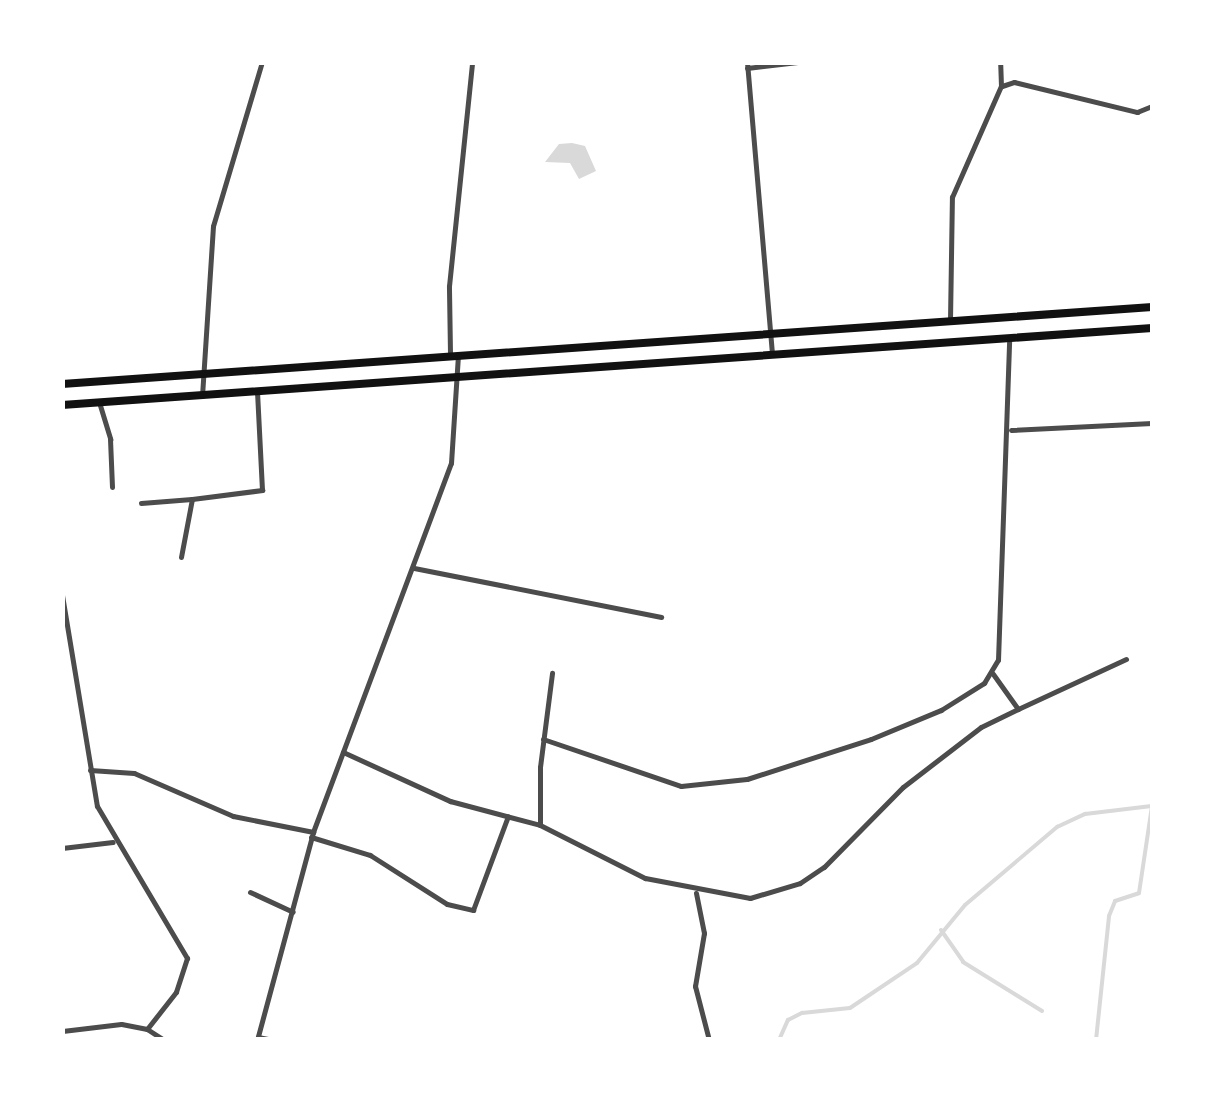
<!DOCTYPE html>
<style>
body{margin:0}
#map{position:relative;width:1215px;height:1102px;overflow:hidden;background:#fff;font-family:"IBM Plex Serif",serif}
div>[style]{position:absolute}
.water>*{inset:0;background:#d9d9d9}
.stream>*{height:4px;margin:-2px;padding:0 2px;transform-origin:2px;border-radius:2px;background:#d9d9d9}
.minor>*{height:5px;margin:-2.5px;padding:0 2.5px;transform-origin:2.5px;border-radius:2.5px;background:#4c4c4c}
.trunk>*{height:8px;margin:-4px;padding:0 4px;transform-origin:4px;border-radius:4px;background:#111}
span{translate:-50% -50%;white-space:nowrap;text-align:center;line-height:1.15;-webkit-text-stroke:8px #fff;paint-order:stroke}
.frame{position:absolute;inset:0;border:65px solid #fff;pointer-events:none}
</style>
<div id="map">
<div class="water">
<i style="clip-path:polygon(572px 143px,585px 146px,596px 171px,579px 179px,570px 163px,545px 162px,559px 144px)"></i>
</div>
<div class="stream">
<i style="left:941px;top:930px;width:39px;rotate:55deg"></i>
<i style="left:963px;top:962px;width:93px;rotate:31.8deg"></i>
<i style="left:779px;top:1040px;width:22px;rotate:-66deg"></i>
<i style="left:788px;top:1020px;width:16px;rotate:-27deg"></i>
<i style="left:802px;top:1013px;width:48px;rotate:-5.9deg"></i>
<i style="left:850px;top:1008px;width:81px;rotate:-33.9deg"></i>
<i style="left:917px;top:963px;width:75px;rotate:-50.4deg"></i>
<i style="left:965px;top:905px;width:121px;rotate:-40.3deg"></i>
<i style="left:1057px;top:827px;width:31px;rotate:-25deg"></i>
<i style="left:1085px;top:814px;width:67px;rotate:-6.8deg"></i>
<i style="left:1096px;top:1040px;width:125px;rotate:-84deg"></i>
<i style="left:1109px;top:916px;width:16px;rotate:-68deg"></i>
<i style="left:1115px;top:901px;width:25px;rotate:-18deg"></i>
<i style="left:1139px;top:893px;width:88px;rotate:-81.5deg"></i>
</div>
<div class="minor">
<i style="left:747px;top:62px;width:292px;rotate:85.1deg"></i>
<i style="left:747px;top:68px;width:51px;rotate:-6.7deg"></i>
<i style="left:1002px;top:86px;width:13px;rotate:-18deg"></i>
<i style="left:1014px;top:82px;width:127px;rotate:13.7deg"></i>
<i style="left:1137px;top:112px;width:16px;rotate:-22deg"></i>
<i style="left:950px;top:320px;width:123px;rotate:-89.1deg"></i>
<i style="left:952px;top:197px;width:121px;rotate:-66.2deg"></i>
<i style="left:1001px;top:86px;width:24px;rotate:-92deg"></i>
<i style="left:450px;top:353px;width:67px;rotate:-90.9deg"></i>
<i style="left:449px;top:286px;width:225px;rotate:-84.1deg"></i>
<i style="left:202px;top:396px;width:170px;rotate:-86.3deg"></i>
<i style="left:213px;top:226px;width:171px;rotate:-73.4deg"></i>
<i style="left:99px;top:402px;width:39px;rotate:73deg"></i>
<i style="left:110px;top:439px;width:48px;rotate:87.6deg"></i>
<i style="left:1011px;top:430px;width:141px;rotate:-2.8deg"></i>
<i style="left:141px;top:503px;width:51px;rotate:-4.5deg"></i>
<i style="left:181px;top:557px;width:59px;rotate:-79.3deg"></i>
<i style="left:192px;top:499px;width:71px;rotate:-7.3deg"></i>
<i style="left:262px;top:490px;width:100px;rotate:-92.9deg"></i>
<i style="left:414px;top:568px;width:252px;rotate:11.2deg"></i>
<i style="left:62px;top:595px;width:214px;rotate:80.6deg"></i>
<i style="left:97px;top:806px;width:177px;rotate:59.4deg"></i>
<i style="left:187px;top:958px;width:36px;rotate:108deg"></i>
<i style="left:176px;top:992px;width:47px;rotate:128.1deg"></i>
<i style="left:147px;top:1029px;width:26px;rotate:-169deg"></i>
<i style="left:121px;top:1024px;width:59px;rotate:173.2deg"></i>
<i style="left:1018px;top:709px;width:119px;rotate:-24.8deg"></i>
<i style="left:543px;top:739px;width:146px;rotate:18.8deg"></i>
<i style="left:681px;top:786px;width:66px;rotate:-6.1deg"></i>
<i style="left:747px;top:779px;width:130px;rotate:-17.9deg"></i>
<i style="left:871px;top:739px;width:76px;rotate:-22.5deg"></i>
<i style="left:941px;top:710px;width:51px;rotate:-32.1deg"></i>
<i style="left:984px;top:683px;width:27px;rotate:-59deg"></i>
<i style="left:998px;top:660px;width:321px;rotate:-88deg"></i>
<i style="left:343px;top:752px;width:118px;rotate:24.6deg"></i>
<i style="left:450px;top:801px;width:93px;rotate:14.9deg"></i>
<i style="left:540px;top:825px;width:118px;rotate:26.8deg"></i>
<i style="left:645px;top:878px;width:107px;rotate:10.8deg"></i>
<i style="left:750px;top:898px;width:52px;rotate:-16.7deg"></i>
<i style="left:800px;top:883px;width:29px;rotate:-34deg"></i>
<i style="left:824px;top:867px;width:112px;rotate:-45.4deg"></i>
<i style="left:903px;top:787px;width:98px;rotate:-37.6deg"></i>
<i style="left:981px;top:727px;width:41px;rotate:-25.9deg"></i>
<i style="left:1018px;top:709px;width:43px;rotate:-125.5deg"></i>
<i style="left:90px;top:770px;width:44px;rotate:3.9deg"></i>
<i style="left:134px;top:773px;width:108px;rotate:23.5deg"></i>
<i style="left:233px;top:816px;width:82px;rotate:11.3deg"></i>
<i style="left:540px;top:825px;width:58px;rotate:-90deg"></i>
<i style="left:540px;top:767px;width:95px;rotate:-82.7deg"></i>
<i style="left:311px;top:837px;width:62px;rotate:17deg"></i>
<i style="left:370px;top:855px;width:91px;rotate:32.5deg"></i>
<i style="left:447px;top:904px;width:27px;rotate:13deg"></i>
<i style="left:473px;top:910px;width:100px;rotate:-69.6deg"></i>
<i style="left:62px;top:848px;width:51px;rotate:-6.7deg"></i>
<i style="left:250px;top:892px;width:47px;rotate:24.9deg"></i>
<i style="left:696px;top:893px;width:41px;rotate:78.7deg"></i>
<i style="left:704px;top:933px;width:54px;rotate:99.6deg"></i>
<i style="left:695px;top:986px;width:56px;rotate:75.5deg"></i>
<i style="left:147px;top:1029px;width:20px;rotate:33deg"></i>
<i style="left:258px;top:1037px;width:15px;rotate:11deg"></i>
<i style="left:257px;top:1040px;width:215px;rotate:-74.9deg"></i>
<i style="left:313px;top:832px;width:394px;rotate:-69.5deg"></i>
<i style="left:451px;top:463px;width:107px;rotate:-86.3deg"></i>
</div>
<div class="trunk">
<i style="left:62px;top:384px;width:1093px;rotate:-4.04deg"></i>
<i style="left:62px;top:405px;width:1093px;rotate:-4.04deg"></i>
</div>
<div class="frame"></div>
</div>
